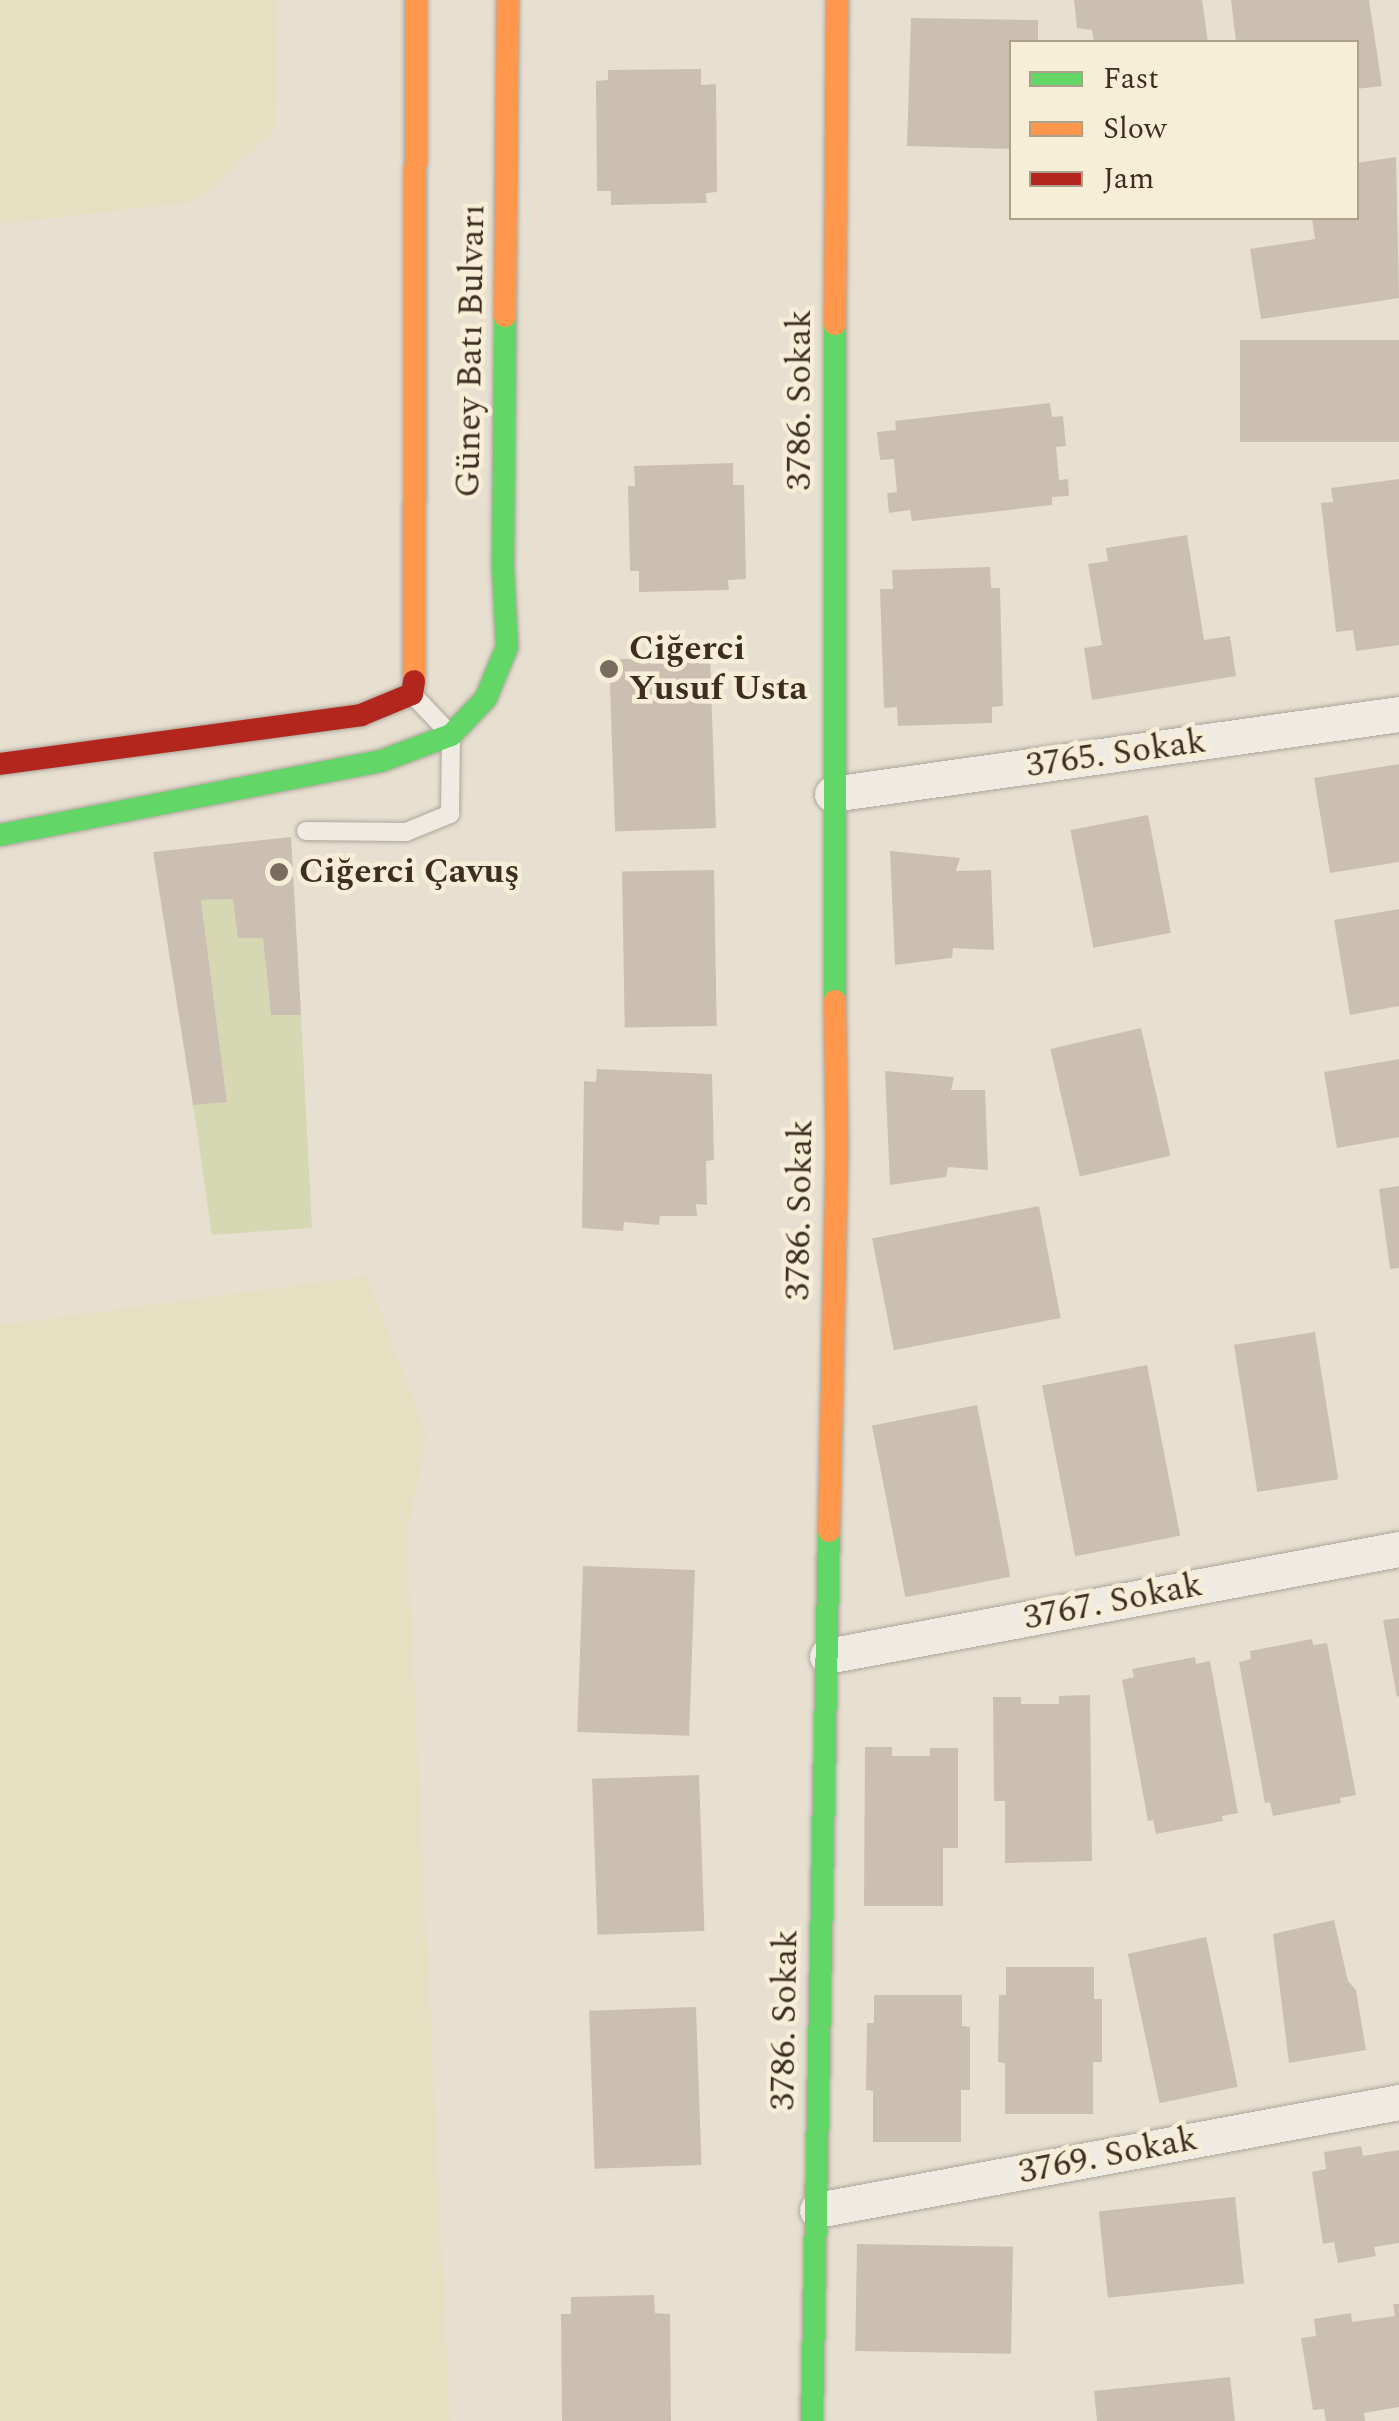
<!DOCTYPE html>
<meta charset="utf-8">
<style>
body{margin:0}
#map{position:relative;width:1399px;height:2421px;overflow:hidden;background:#e7e0d1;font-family:Spectral,serif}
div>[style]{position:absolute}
.farmland>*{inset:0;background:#e6dfc2}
.green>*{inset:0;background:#d6d7b3}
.building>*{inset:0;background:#cbbfb2;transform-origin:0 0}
.roads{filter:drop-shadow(0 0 2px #ada599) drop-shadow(0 0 2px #ada599)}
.lane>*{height:18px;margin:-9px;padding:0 9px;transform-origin:9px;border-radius:9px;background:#efebe3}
.street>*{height:35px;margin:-17.5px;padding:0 17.5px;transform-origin:17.5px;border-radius:17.5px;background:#efebe3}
.fast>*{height:22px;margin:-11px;padding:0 11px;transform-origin:11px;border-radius:11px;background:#63d668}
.slow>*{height:22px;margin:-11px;padding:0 11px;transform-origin:11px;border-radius:11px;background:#ff974d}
.jam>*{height:22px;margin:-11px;padding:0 11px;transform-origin:11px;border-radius:11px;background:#b3261e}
.dots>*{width:28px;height:28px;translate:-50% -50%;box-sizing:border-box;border:5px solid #f7eed8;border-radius:50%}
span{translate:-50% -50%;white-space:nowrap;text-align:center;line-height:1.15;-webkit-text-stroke:9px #f7eed8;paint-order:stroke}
.street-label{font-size:35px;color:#3d2e20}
.poi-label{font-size:35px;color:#3d2e20;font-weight:700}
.left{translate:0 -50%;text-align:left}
.legend{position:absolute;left:1009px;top:40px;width:350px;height:180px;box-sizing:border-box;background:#f7eed8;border:2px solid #ada18e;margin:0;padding:12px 18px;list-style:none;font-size:30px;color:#3d2e20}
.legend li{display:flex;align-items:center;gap:20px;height:50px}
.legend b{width:50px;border:2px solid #ada18e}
</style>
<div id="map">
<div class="farmland">
<i style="clip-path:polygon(0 0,277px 0,275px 130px,196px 202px,0 224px)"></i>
<i style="clip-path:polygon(367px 1276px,427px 1436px,407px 1533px,450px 2421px,0 2421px,0 1325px)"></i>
</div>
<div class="green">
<i style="clip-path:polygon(233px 899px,263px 938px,271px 1015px,301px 1015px,312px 1228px,212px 1235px,193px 1105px,227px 1101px,201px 900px)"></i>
</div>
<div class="building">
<i style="clip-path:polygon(1074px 0,1202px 0,1208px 42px,1094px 42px,1092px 30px,1077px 28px)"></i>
<i style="clip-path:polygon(1231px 0,1369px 0,1382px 86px,1356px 89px,1356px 42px,1236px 42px)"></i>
<i style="clip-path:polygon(911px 18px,1038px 20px,1038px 42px,1012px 42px,1012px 149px,907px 146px)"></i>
<i style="clip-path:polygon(701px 69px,701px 85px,716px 84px,717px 192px,706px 193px,707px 203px,611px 205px,611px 191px,597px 191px,596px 81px,608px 80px,608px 70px)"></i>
<i style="clip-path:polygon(1396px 157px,1399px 298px,1261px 319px,1250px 249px,1315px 239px,1312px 218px,1356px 218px,1356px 163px)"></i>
<i style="left:1399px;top:340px;width:102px;height:159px;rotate:90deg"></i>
<i style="clip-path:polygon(1050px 403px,1052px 417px,1063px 416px,1066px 446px,1056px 447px,1059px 480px,1068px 479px,1069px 496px,1052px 497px,1052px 505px,912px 521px,910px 510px,889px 513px,887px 493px,897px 492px,894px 459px,880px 460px,877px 432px,896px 430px,895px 421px)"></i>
<i style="clip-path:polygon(733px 463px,733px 485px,744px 485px,746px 579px,728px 580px,729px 590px,639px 592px,639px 571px,630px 571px,628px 486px,635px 486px,634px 466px)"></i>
<i style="clip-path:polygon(1399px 479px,1399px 645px,1356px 651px,1353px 630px,1336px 632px,1321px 503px,1333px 502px,1331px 488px)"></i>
<i style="clip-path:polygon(1187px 535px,1204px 640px,1230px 636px,1236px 676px,1092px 700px,1084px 648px,1102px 645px,1088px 564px,1108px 561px,1106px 548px)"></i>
<i style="clip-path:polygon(990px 567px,991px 588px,1000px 588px,1003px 706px,992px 707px,992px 723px,898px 726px,897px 707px,884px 708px,880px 589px,893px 589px,892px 570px)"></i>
<i style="left:710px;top:656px;width:172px;height:101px;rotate:88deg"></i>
<i style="clip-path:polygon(1399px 764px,1399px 862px,1330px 873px,1314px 778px)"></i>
<i style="left:1148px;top:815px;width:120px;height:79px;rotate:79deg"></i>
<i style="clip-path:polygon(291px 837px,301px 1015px,271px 1015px,263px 938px,238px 938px,233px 899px,201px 900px,227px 1102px,193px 1105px,153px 852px)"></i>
<i style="clip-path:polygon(890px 851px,960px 858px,956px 871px,991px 870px,994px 950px,953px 948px,952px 958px,895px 965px)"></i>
<i style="left:714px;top:870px;width:156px;height:92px;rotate:89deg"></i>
<i style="clip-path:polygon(1399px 909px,1399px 1006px,1350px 1015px,1334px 920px)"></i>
<i style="left:1141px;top:1028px;width:131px;height:93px;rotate:77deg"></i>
<i style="clip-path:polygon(1399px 1059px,1399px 1137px,1337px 1148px,1324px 1072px)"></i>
<i style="clip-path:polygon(597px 1069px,712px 1074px,714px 1160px,706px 1161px,707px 1205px,696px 1204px,697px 1216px,660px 1216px,659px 1225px,624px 1222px,623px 1231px,582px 1228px,584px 1081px,596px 1082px)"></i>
<i style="clip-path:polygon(885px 1071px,954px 1077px,951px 1090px,985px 1090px,988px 1170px,948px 1167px,946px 1177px,890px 1185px)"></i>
<i style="clip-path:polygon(1399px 1186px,1399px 1268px,1390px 1269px,1379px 1189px)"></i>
<i style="left:1039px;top:1206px;width:114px;height:170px;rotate:79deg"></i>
<i style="left:1315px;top:1332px;width:149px;height:82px;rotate:81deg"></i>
<i style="left:1147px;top:1365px;width:174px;height:107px;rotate:79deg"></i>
<i style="left:977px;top:1405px;width:175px;height:107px;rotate:79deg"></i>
<i style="left:583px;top:1566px;width:112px;height:166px;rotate:2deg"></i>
<i style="clip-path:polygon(1399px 1618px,1399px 1696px,1397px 1697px,1383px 1620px)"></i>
<i style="clip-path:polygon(1312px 1639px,1313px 1645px,1327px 1643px,1356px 1795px,1340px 1798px,1341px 1803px,1273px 1816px,1270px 1802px,1265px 1803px,1239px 1662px,1251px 1659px,1250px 1651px)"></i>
<i style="clip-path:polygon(1195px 1657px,1196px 1664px,1210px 1661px,1238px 1813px,1222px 1816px,1223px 1821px,1156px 1834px,1153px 1820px,1148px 1821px,1122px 1680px,1134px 1677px,1132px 1669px)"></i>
<i style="clip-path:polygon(1090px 1695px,1092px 1861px,1005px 1863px,1005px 1801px,994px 1801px,993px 1697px,1021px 1697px,1021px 1704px,1059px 1704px,1059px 1696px)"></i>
<i style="clip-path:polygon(865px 1747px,892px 1747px,892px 1756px,930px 1756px,930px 1748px,958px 1748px,958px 1848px,943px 1848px,943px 1906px,864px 1906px)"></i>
<i style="left:699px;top:1775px;width:156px;height:107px;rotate:88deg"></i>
<i style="clip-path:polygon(1334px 1920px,1348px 1981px,1356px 1990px,1366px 2050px,1289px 2063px,1273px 1934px)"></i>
<i style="left:1206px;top:1937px;width:153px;height:80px;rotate:78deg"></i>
<i style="clip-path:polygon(1006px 1967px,1094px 1967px,1094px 1999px,1102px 1999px,1102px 2062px,1093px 2062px,1093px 2114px,1005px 2114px,1005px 2063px,998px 2062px,999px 1995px,1006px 1995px)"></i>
<i style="clip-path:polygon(874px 1995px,962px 1995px,962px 2026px,970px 2027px,970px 2090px,961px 2090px,961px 2142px,873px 2142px,873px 2091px,866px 2090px,867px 2023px,874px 2023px)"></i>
<i style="left:696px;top:2007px;width:158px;height:107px;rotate:88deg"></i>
<i style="clip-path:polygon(1361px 2146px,1363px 2156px,1399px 2150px,1399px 2243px,1374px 2247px,1376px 2256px,1338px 2263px,1334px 2242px,1323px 2244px,1312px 2172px,1326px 2169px,1324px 2152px)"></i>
<i style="left:1235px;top:2197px;width:87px;height:137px;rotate:84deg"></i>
<i style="left:857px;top:2244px;width:156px;height:107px;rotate:1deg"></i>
<i style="clip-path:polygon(654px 2295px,655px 2313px,670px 2314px,671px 2421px,562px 2421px,561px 2314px,571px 2314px,571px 2297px)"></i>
<i style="clip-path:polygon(1393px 2304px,1399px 2304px,1399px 2407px,1364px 2413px,1365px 2421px,1326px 2421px,1324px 2409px,1313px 2410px,1301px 2338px,1316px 2336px,1314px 2319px,1351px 2313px,1352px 2322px,1395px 2316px)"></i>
<i style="clip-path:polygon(1230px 2377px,1235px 2421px,1097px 2421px,1094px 2391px)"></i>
</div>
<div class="roads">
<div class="lane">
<i style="left:306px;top:831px;width:100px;rotate:0.6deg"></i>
<i style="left:406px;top:832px;width:48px;rotate:-22.2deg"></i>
<i style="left:450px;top:814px;width:79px;rotate:-89.3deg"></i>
<i style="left:451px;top:735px;width:55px;rotate:-133.5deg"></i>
</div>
<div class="street">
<i style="left:832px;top:794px;width:573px;rotate:-8.03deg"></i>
<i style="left:827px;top:1656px;width:582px;rotate:-10.6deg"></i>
<i style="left:817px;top:2210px;width:592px;rotate:-10.51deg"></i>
</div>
<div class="fast">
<i style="left:0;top:835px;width:388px;rotate:-11deg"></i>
<i style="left:381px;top:761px;width:75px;rotate:-20.4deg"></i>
<i style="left:451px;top:735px;width:51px;rotate:-46.6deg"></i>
<i style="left:486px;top:698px;width:55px;rotate:-67.6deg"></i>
<i style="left:507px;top:647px;width:79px;rotate:-92.9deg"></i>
<i style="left:503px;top:568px;width:252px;rotate:-89.5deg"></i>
<i style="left:835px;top:1001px;width:677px;rotate:-90deg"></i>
<i style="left:812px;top:2421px;width:890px;rotate:-88.91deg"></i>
</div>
<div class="slow">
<i style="left:505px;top:316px;width:316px;rotate:-89.5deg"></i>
<i style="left:835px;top:324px;width:324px;rotate:-89.6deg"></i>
<i style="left:414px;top:681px;width:681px;rotate:-89.83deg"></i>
<i style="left:829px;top:1531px;width:383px;rotate:-88.8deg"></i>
<i style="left:837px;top:1148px;width:147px;rotate:-90.8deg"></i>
</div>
<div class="jam">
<i style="left:0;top:764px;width:364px;rotate:-7.7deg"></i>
<i style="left:361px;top:715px;width:55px;rotate:-22.4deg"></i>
<i style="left:412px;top:694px;width:13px;rotate:-81deg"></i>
</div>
</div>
<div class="dots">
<i style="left:609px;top:669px;background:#786c5e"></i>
<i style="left:279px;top:872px;background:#786c5e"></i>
</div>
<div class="street-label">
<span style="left:471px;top:351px;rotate:-89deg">Güney Batı Bulvarı</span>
<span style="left:800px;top:400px;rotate:-90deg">3786. Sokak</span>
<span style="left:1116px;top:754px;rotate:-8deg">3765. Sokak</span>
<span style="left:800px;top:1210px;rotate:-89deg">3786. Sokak</span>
<span style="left:1113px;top:1602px;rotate:-11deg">3767. Sokak</span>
<span style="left:785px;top:2020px;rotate:-89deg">3786. Sokak</span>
<span style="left:1108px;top:2156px;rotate:-11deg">3769. Sokak</span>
</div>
<div class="poi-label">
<span class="left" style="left:629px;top:669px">Ciğerci<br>Yusuf Usta</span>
<span class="left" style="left:299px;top:872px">Ciğerci Çavuş</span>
</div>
<ul class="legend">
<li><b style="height:12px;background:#63d668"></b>Fast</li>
<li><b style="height:12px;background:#ff974d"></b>Slow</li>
<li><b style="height:12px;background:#b3261e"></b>Jam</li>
</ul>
</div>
